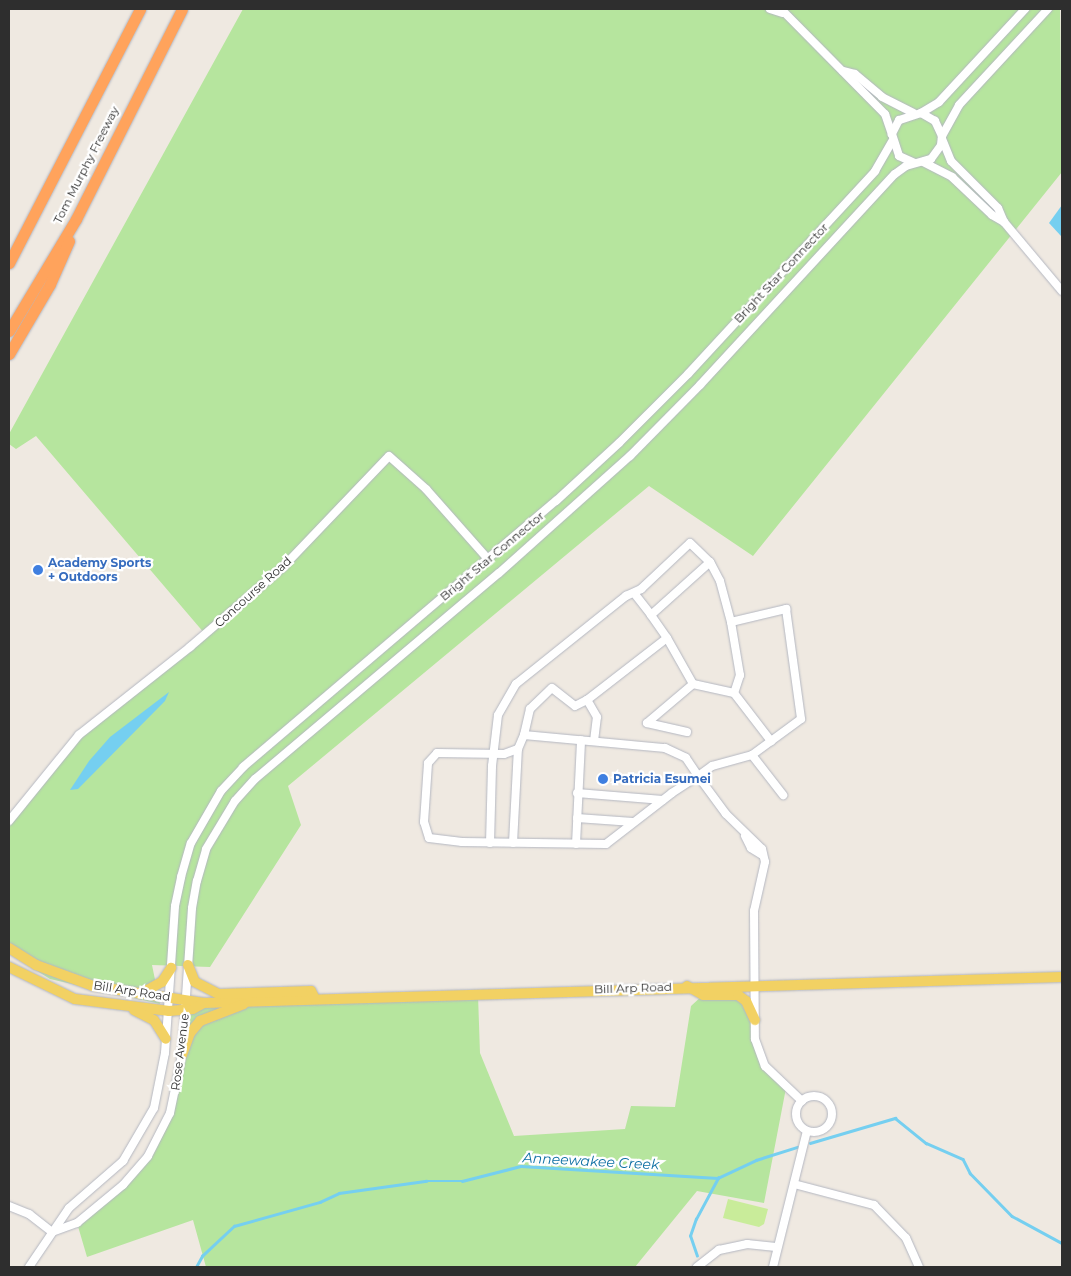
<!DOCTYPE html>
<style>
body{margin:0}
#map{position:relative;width:1071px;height:1276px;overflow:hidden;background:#efe9e1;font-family:Montserrat,sans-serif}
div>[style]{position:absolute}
.green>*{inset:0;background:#b6e59e}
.pitch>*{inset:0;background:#c9ec9a}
.water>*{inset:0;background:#75cff0}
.stream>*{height:2.5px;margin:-1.25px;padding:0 1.25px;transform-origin:1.25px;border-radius:1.25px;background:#75cff0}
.roads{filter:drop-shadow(0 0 1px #b4b7c1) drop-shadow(0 0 1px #b4b7c1)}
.minor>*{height:8px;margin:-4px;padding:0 4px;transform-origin:4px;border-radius:4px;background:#fff}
.minor>.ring{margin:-4px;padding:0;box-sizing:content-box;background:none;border:8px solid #fff;border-radius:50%}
.major>*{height:10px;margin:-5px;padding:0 5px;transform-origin:5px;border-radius:5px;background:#f2d163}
.highway>*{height:11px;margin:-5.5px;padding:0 5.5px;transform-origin:5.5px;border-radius:5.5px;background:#ffa35c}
.dots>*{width:14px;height:14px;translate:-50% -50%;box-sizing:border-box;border:2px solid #fff;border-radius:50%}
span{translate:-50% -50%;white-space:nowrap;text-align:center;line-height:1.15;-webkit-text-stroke:4.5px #fff;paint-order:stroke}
.street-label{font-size:12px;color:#2e2e2e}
.shop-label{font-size:12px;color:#366cbe;font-weight:700}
.left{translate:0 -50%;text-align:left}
.water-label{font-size:14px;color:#0d6fa3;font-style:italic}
.frame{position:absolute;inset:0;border:10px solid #2e2e2e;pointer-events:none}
</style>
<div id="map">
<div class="green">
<i style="clip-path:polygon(243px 9px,1060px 9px,1062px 172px,753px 556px,649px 486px,288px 786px,301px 825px,210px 967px,152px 965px,160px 1004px,50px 979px,9px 953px,9px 821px,79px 735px,205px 634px,36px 436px,16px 449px,9px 444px,9px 434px)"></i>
<i style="clip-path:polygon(478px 995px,480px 1053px,514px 1136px,625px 1129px,631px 1106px,675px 1107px,691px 1006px,703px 995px,746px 1001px,765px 1066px,786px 1088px,764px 1203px,697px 1191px,635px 1267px,206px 1267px,193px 1220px,87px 1257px,77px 1223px,136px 1172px,170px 1113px,185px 1010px,204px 1003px)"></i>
</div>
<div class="pitch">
<i style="clip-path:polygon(728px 1199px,768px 1209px,764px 1224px,759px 1227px,723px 1218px)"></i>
</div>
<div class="water">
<i style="clip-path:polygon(1062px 205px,1062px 235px,1061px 236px,1049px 223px)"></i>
<i style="clip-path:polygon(169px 692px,165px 701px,78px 789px,70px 790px,89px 761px,110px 737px)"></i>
</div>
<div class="stream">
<i style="left:810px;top:1143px;width:89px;rotate:-16.4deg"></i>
<i style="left:895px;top:1118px;width:40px;rotate:39deg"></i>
<i style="left:926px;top:1143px;width:40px;rotate:23.4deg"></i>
<i style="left:963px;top:1159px;width:16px;rotate:63deg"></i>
<i style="left:970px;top:1173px;width:60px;rotate:45.7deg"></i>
<i style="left:1012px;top:1216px;width:57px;rotate:28.4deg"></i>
<i style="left:697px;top:1256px;width:21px;rotate:-109deg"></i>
<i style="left:690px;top:1236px;width:18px;rotate:-71deg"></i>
<i style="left:696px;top:1219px;width:47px;rotate:-61.8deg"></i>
<i style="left:196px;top:1267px;width:13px;rotate:-61deg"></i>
<i style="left:202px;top:1256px;width:44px;rotate:-43.2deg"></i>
<i style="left:234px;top:1226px;width:89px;rotate:-15.6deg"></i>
<i style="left:320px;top:1202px;width:21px;rotate:-25deg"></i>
<i style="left:339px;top:1193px;width:88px;rotate:-7.9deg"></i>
<i style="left:426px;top:1181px;width:36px"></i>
<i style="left:462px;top:1181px;width:61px;rotate:-14.3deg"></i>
<i style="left:521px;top:1166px;width:197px;rotate:3.5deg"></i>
<i style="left:718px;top:1178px;width:42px;rotate:-25.3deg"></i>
<i style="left:756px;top:1160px;width:43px;rotate:-17.6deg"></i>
</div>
<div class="roads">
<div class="minor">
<i style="left:770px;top:9px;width:13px;rotate:18deg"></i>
<i style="left:781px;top:9px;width:148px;rotate:45.3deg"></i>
<i style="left:885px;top:114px;width:21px;rotate:71deg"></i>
<i style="left:843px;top:71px;width:12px;rotate:14deg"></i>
<i style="left:855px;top:74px;width:35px;rotate:40deg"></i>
<i style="left:882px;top:97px;width:35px;rotate:27deg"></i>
<i style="left:921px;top:113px;width:21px;rotate:-31deg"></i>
<i style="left:939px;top:102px;width:127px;rotate:-47.2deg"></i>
<i style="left:942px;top:136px;width:35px;rotate:-61deg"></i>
<i style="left:959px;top:105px;width:131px;rotate:-47.2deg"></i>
<i style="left:923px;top:162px;width:33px;rotate:27deg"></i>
<i style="left:952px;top:177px;width:55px;rotate:43.5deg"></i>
<i style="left:992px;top:215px;width:14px;rotate:30deg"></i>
<i style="left:1004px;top:222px;width:15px;rotate:-113deg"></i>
<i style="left:998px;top:208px;width:66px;rotate:-135deg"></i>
<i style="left:951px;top:161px;width:24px;rotate:-112deg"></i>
<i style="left:1004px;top:222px;width:90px;rotate:50deg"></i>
<i style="left:634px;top:593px;width:28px;rotate:52deg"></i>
<i style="left:731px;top:622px;width:54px;rotate:80.4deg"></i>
<i style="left:740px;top:675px;width:19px;rotate:108deg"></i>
<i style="left:667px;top:638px;width:53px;rotate:60.5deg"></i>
<i style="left:647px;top:723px;width:60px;rotate:-40.3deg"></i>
<i style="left:693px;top:684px;width:42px;rotate:12.4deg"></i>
<i style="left:734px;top:693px;width:61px;rotate:52.4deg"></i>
<i style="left:647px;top:723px;width:41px;rotate:12.7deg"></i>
<i style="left:524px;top:735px;width:27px;rotate:-77deg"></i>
<i style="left:530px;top:709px;width:30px;rotate:-44deg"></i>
<i style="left:552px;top:688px;width:29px;rotate:38deg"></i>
<i style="left:575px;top:706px;width:13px;rotate:-27deg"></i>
<i style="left:594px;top:741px;width:24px;rotate:-83deg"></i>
<i style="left:597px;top:717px;width:20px;rotate:-120deg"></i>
<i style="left:587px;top:700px;width:101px;rotate:-37.8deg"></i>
<i style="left:667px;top:638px;width:28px;rotate:-125deg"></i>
<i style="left:651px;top:615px;width:79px;rotate:-41.9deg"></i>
<i style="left:710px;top:562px;width:21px;rotate:62deg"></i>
<i style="left:720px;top:581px;width:42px;rotate:75deg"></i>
<i style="left:731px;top:622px;width:57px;rotate:-13.3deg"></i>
<i style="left:786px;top:609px;width:111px;rotate:82.2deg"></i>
<i style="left:801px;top:719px;width:61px;rotate:143.7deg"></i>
<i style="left:752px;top:755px;width:41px;rotate:164.6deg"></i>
<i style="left:712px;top:766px;width:17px;rotate:144deg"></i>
<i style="left:698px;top:776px;width:31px;rotate:147deg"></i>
<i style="left:672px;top:793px;width:83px;rotate:142.3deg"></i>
<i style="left:606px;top:844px;width:144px;rotate:-179.2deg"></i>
<i style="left:462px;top:842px;width:33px;rotate:-173deg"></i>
<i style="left:429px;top:838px;width:17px;rotate:-107deg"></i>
<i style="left:424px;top:822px;width:59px;rotate:-86.1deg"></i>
<i style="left:428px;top:763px;width:13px;rotate:-48deg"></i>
<i style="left:437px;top:753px;width:67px;rotate:0.9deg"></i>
<i style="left:504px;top:754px;width:15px;rotate:-20deg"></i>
<i style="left:518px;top:749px;width:15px;rotate:-67deg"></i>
<i style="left:524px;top:735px;width:142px;rotate:5.3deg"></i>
<i style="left:665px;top:748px;width:23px;rotate:25deg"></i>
<i style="left:686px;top:758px;width:22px;rotate:56deg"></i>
<i style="left:698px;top:776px;width:47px;rotate:53.6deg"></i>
<i style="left:726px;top:814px;width:50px;rotate:44.2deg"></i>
<i style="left:762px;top:849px;width:13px;rotate:77deg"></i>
<i style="left:765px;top:862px;width:50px;rotate:102.7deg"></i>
<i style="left:754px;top:911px;width:128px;rotate:89.6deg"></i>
<i style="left:755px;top:1039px;width:29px;rotate:70deg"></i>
<i style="left:765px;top:1066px;width:51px;rotate:43.4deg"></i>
<i style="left:752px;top:755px;width:51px;rotate:52.2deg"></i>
<i style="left:577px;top:793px;width:86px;rotate:4.7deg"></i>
<i style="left:577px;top:818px;width:56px;rotate:4.1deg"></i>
<i style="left:9px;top:821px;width:111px;rotate:-50.9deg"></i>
<i style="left:79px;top:735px;width:142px;rotate:-38.4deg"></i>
<i style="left:190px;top:647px;width:123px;rotate:-40.7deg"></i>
<i style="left:283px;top:567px;width:153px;rotate:-46.3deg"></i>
<i style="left:389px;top:456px;width:50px;rotate:41.7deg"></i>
<i style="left:426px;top:489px;width:94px;rotate:48.5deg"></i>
<i style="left:745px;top:836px;width:13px;rotate:63deg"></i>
<i style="left:751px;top:848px;width:13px;rotate:32deg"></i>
<i style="left:490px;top:843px;width:77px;rotate:-88.5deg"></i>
<i style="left:492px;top:766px;width:51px;rotate:-83.3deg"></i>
<i style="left:498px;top:715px;width:36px;rotate:-60deg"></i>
<i style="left:516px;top:684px;width:141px;rotate:-38.7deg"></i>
<i style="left:626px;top:596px;width:17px;rotate:-25deg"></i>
<i style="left:641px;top:589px;width:67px;rotate:-43.2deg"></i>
<i style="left:690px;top:543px;width:28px;rotate:44deg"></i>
<i style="left:513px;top:843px;width:94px;rotate:-87deg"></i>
<i style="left:576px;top:844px;width:104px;rotate:-87.2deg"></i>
<i class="ring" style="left:796px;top:1096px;width:28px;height:28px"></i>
<i style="left:794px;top:1184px;width:83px;rotate:14.7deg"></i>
<i style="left:874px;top:1205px;width:46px;rotate:45.9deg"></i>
<i style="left:906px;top:1238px;width:32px;rotate:66deg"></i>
<i style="left:9px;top:1206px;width:22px;rotate:22deg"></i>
<i style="left:29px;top:1214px;width:29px;rotate:38deg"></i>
<i style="left:52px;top:1232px;width:27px;rotate:-20deg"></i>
<i style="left:77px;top:1223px;width:60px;rotate:-39.6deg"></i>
<i style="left:123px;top:1185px;width:38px;rotate:-49deg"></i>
<i style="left:148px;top:1156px;width:48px;rotate:-62.9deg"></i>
<i style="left:170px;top:1113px;width:59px;rotate:-78.3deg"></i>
<i style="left:182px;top:1055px;width:147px;rotate:-86.1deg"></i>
<i style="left:192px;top:908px;width:27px;rotate:-80deg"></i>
<i style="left:197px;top:881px;width:33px;rotate:-74deg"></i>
<i style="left:206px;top:849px;width:56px;rotate:-58.9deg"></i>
<i style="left:235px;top:801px;width:30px;rotate:-48deg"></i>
<i style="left:255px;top:779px;width:319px;rotate:-40.2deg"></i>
<i style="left:499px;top:573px;width:176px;rotate:-41.8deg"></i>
<i style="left:630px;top:456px;width:100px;rotate:-45.4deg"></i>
<i style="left:700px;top:385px;width:287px;rotate:-47.3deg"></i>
<i style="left:895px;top:174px;width:14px;rotate:-36deg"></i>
<i style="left:906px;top:166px;width:26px;rotate:-16deg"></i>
<i style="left:931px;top:159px;width:17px;rotate:-54deg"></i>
<i style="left:941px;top:145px;width:9px;rotate:-84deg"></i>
<i style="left:942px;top:136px;width:17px;rotate:-115deg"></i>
<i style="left:935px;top:121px;width:16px;rotate:-150deg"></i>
<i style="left:921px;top:113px;width:23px;rotate:162deg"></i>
<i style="left:899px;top:120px;width:16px;rotate:117deg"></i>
<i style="left:892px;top:134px;width:23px;rotate:72deg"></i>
<i style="left:899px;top:156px;width:17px;rotate:24deg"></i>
<i style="left:29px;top:1267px;width:71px;rotate:-55.9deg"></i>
<i style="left:69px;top:1208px;width:72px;rotate:-41deg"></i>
<i style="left:123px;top:1161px;width:61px;rotate:-59.7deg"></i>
<i style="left:154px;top:1108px;width:56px;rotate:-78.7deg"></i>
<i style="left:165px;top:1053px;width:147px;rotate:-86.1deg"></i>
<i style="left:175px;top:906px;width:30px;rotate:-78deg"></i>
<i style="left:181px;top:877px;width:35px;rotate:-74deg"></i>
<i style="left:191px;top:843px;width:60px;rotate:-60deg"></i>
<i style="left:221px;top:791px;width:33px;rotate:-47deg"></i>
<i style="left:243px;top:767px;width:411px;rotate:-40.4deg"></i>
<i style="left:556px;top:501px;width:86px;rotate:-42.6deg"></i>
<i style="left:619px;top:443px;width:98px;rotate:-45deg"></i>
<i style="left:688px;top:374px;width:276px;rotate:-47.3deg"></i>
<i style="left:875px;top:171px;width:34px;rotate:-60deg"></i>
<i style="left:697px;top:1267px;width:28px;rotate:-38deg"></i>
<i style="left:719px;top:1250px;width:29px;rotate:-12deg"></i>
<i style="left:747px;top:1244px;width:29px;rotate:6deg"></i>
<i style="left:773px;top:1267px;width:140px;rotate:-76deg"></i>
</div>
<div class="major">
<i style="left:9px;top:948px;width:32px;rotate:32deg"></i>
<i style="left:36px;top:965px;width:61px;rotate:20.2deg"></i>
<i style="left:93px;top:986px;width:112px;rotate:8.7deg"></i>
<i style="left:204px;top:1003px;width:858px;rotate:-1.74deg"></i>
<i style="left:188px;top:965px;width:18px;rotate:68deg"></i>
<i style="left:195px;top:982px;width:27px;rotate:27deg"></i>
<i style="left:219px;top:994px;width:92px;rotate:-1.9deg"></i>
<i style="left:311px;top:991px;width:9px;rotate:63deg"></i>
<i style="left:9px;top:967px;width:73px;rotate:25.9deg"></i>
<i style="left:75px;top:999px;width:95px;rotate:7.3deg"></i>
<i style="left:169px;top:1011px;width:24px;rotate:-5deg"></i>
<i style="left:193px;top:1009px;width:13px;rotate:-29deg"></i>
<i style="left:687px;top:986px;width:18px;rotate:29deg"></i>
<i style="left:703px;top:995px;width:35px"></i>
<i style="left:738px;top:995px;width:10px;rotate:37deg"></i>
<i style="left:746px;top:1001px;width:21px;rotate:65deg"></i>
<i style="left:140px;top:994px;width:25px;rotate:-29deg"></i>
<i style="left:162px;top:982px;width:17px;rotate:-57deg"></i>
<i style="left:134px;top:1010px;width:22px;rotate:27deg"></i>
<i style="left:154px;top:1020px;width:22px;rotate:58deg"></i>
<i style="left:182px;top:1055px;width:23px;rotate:-70deg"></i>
<i style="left:190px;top:1033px;width:16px;rotate:-50deg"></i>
<i style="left:200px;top:1021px;width:47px;rotate:-21.1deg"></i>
</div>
<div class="highway">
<i style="left:9px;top:263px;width:286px;rotate:-62.7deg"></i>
<i style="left:9px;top:331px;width:131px;rotate:-59.1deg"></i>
<i style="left:76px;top:219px;width:235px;rotate:-63.2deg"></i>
<i style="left:9px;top:354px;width:81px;rotate:-59.6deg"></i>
<i style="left:50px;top:284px;width:47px;rotate:-66.2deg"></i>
</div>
</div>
<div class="dots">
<i style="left:38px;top:570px;background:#3f7fe0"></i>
<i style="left:603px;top:779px;background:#3f7fe0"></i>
</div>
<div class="street-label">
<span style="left:86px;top:165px;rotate:-63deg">Tom Murphy Freeway</span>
<span style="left:781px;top:273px;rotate:-47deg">Bright Star Connector</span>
<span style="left:492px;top:556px;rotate:-40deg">Bright Star Connector</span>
<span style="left:253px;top:592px;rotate:-42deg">Concourse Road</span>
<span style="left:633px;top:988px;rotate:-2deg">Bill Arp Road</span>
<span style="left:132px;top:991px;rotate:9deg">Bill Arp Road</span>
<span style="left:180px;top:1052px;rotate:-83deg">Rose Avenue</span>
</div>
<div class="shop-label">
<span class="left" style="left:48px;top:570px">Academy Sports<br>+ Outdoors</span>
<span class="left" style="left:613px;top:779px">Patricia Esumei</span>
</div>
<div class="water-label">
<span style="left:591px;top:1161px;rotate:3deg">Anneewakee Creek</span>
</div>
<div class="frame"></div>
</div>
